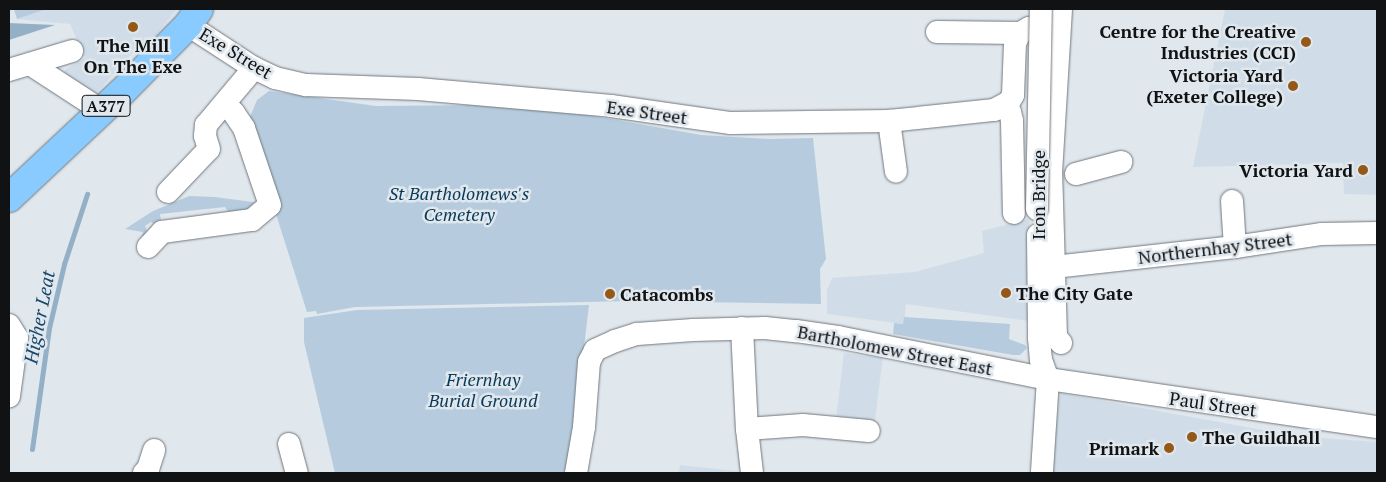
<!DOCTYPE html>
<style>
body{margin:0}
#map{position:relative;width:1386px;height:482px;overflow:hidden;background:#e0e7ed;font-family:"PT Serif",serif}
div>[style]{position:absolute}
.built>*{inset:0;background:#d0dde8;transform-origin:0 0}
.green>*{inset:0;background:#b6ccde}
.water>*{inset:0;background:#94b0c7}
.stream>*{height:5px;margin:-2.5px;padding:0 2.5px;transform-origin:2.5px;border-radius:2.5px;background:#94b0c7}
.roads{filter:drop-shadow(0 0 1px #71777c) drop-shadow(0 0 1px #71777c)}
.minor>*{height:22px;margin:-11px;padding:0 11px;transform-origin:11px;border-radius:11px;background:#fff}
.highway>*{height:28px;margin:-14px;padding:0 14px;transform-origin:14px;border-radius:14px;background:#89cbfe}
.bridges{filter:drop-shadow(0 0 1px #71777c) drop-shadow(0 0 1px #71777c)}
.minor-bridge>*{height:22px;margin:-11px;padding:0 11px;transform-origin:11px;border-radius:11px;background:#fff}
.dots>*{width:14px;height:14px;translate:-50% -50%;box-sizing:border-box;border:2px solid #e0e7ed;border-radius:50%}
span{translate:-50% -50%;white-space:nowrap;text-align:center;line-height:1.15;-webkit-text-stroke:5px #e0e7ed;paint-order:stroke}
.shield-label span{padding:1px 4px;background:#e0e7ed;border:1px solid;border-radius:4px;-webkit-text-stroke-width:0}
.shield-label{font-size:16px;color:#101214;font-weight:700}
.poi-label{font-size:18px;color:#101214;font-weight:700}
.right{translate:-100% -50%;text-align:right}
.left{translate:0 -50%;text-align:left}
.street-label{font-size:18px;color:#101214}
.park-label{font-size:18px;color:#063959;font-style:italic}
.water-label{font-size:19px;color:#184768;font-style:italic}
.frame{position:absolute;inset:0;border:10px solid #101214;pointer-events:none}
</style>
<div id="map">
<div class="built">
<i style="clip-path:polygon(14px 9px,177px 9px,151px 41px,135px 50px,91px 99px,59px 79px,66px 69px,85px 58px,70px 24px,17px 19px)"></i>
<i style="clip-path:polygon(1225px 9px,1377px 9px,1377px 195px,1344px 194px,1343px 163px,1193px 167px)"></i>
<i style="clip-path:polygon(1029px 219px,1032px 313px,1029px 321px,906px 304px,904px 324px,827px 314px,827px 290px,832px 278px,915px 272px,984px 253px,982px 231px)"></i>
<i style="left:844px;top:353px;width:39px;height:70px;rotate:7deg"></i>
<i style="clip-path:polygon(1060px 393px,1296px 436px,1377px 442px,1377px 473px,1051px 473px)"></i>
<i style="clip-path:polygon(680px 465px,744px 472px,744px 473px,679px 473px)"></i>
</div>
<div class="green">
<i style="clip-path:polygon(14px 9px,46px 9px,17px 19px)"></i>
<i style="clip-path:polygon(269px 91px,376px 106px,483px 105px,572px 112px,701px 135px,770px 139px,813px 138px,826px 259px,820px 269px,821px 304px,630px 301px,355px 307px,317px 314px,316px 311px,307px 312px,275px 211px,250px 117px,257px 100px)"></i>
<i style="clip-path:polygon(189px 196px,215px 197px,259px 203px,255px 209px,229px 213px,225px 207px,160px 214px,162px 228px,151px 222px,145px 226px,149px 235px,140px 244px,143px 232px,125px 229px,153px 211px)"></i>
<i style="clip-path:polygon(589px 305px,570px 466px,563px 472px,335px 473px,304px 342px,304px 318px,357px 310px)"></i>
<i style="clip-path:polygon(904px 317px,1010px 324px,1009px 339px,1025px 345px,1027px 348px,1020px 355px,1013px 355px,893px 334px,894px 323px,903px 324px)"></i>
</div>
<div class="water">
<i style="clip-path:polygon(9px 23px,55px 25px,9px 40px)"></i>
</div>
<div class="stream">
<i style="left:32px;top:449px;width:122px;rotate:-82deg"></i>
<i style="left:49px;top:328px;width:66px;rotate:-76.8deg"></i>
<i style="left:64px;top:264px;width:74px;rotate:-71.8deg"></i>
</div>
<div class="roads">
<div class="minor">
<i style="left:188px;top:25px;width:79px;rotate:33.1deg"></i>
<i style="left:254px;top:68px;width:23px;rotate:25deg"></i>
<i style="left:275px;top:78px;width:32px;rotate:13deg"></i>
<i style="left:306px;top:85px;width:112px;rotate:2deg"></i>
<i style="left:418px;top:89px;width:194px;rotate:5deg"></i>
<i style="left:611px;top:106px;width:121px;rotate:8.1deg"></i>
<i style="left:731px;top:123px;width:158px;rotate:-0.7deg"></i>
<i style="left:889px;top:121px;width:106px;rotate:-6deg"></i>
<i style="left:994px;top:110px;width:17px;rotate:-28deg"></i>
<i style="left:1009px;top:102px;width:8px;rotate:-60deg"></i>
<i style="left:1013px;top:95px;width:52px;rotate:-87.8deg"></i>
<i style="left:1015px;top:43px;width:11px;rotate:-63deg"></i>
<i style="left:1020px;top:33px;width:10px;rotate:-29deg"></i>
<i style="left:1029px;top:28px;width:29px;rotate:4deg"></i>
<i style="left:937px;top:32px;width:83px;rotate:0.7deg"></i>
<i style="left:30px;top:64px;width:72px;rotate:33deg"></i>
<i style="left:9px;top:70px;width:66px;rotate:-16.8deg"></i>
<i style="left:1003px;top:106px;width:9px;rotate:41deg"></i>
<i style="left:1010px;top:112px;width:9px;rotate:77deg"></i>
<i style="left:1012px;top:121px;width:92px;rotate:88.8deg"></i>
<i style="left:889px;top:121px;width:51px;rotate:82.2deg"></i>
<i style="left:1076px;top:174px;width:47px;rotate:-14.9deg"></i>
<i style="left:168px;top:192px;width:59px;rotate:-46.4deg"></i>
<i style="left:209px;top:149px;width:14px;rotate:-107deg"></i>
<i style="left:205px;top:136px;width:11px;rotate:-85deg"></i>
<i style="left:206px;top:125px;width:75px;rotate:-49.9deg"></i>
<i style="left:1232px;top:201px;width:46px;rotate:86.3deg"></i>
<i style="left:1038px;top:235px;width:103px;rotate:89.4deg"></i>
<i style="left:1039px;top:338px;width:22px;rotate:85deg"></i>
<i style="left:1041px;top:360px;width:20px;rotate:70deg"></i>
<i style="left:1048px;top:379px;width:94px;rotate:93.7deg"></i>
<i style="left:148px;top:247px;width:21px;rotate:-47deg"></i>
<i style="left:162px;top:232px;width:91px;rotate:-7.6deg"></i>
<i style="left:252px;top:220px;width:23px;rotate:-40deg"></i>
<i style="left:270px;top:205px;width:81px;rotate:-108.7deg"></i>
<i style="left:244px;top:128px;width:18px;rotate:-124deg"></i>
<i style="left:234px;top:113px;width:13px;rotate:-135deg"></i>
<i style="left:1054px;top:267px;width:182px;rotate:-6.3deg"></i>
<i style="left:1235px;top:247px;width:88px;rotate:-8.5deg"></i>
<i style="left:1322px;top:234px;width:55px;rotate:-1deg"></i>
<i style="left:9px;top:325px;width:15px;rotate:58deg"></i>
<i style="left:17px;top:338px;width:59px;rotate:97.9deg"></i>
<i style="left:742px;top:328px;width:101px;rotate:87.2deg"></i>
<i style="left:747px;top:429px;width:44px;rotate:83.5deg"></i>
<i style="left:1061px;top:343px;width:8px;rotate:-130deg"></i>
<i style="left:1056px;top:337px;width:164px;rotate:-91.7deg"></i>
<i style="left:1051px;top:173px;width:164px;rotate:-86.5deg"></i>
<i style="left:747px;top:429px;width:56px;rotate:-4.1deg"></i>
<i style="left:803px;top:425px;width:66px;rotate:5.2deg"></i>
<i style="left:289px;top:444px;width:30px;rotate:75deg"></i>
<i style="left:144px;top:473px;width:6px;rotate:-45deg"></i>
<i style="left:148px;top:469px;width:20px;rotate:-72deg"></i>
<i style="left:576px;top:473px;width:47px;rotate:-80.1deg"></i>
<i style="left:584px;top:427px;width:65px;rotate:-85.6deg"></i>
<i style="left:589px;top:362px;width:13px;rotate:-63deg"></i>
<i style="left:595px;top:350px;width:22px;rotate:-24deg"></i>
<i style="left:615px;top:341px;width:23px;rotate:-18deg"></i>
<i style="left:637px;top:334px;width:56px;rotate:-4.1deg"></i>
<i style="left:693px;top:330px;width:72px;rotate:-1.6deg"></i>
<i style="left:765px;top:328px;width:31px;rotate:6deg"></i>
<i style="left:796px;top:331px;width:42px;rotate:8.1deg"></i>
<i style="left:838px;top:337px;width:214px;rotate:11.3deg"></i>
<i style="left:1048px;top:379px;width:332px;rotate:8.3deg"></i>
</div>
<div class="highway">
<i style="left:9px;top:198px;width:154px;rotate:-43.2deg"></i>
<i style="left:121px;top:93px;width:95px;rotate:-45.4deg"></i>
<i style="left:188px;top:25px;width:19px;rotate:-55deg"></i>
</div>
</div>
<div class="bridges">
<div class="minor-bridge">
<i style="left:1037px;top:209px;width:200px;rotate:-88.9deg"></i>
</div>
</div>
<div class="dots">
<i style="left:133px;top:27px;background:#945918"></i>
<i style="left:1306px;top:42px;background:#945918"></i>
<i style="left:1293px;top:86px;background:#945918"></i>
<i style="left:1363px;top:170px;background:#945918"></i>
<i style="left:1006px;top:293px;background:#945918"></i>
<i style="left:610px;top:294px;background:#945918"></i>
<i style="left:1192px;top:437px;background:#945918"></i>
<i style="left:1169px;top:448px;background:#945918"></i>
</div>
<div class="shield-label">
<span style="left:106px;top:106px">A377</span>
</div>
<div class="poi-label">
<span class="right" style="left:1296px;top:42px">Centre for the Creative<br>Industries (CCI)</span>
<span style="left:133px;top:56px">The Mill<br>On The Exe</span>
<span class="right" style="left:1283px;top:86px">Victoria Yard<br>(Exeter College)</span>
<span class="right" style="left:1353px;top:170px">Victoria Yard</span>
<span class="left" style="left:1016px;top:293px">The City Gate</span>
<span class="left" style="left:620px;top:294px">Catacombs</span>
<span class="left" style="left:1202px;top:437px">The Guildhall</span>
<span class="right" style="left:1159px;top:448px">Primark</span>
</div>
<div class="street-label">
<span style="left:236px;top:53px;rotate:31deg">Exe Street</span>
<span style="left:647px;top:112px;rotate:8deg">Exe Street</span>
<span style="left:1038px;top:195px;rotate:-90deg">Iron Bridge</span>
<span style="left:1215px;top:248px;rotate:-7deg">Northernhay Street</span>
<span style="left:895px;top:350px;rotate:11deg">Bartholomew Street East</span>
<span style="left:1213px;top:404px;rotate:8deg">Paul Street</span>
</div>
<div class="park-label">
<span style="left:459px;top:204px">St Bartholomews's<br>Cemetery</span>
<span style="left:483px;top:390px">Friernhay<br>Burial Ground</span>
</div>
<div class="water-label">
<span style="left:39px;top:317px;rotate:-79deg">Higher Leat</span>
</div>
<div class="frame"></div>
</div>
